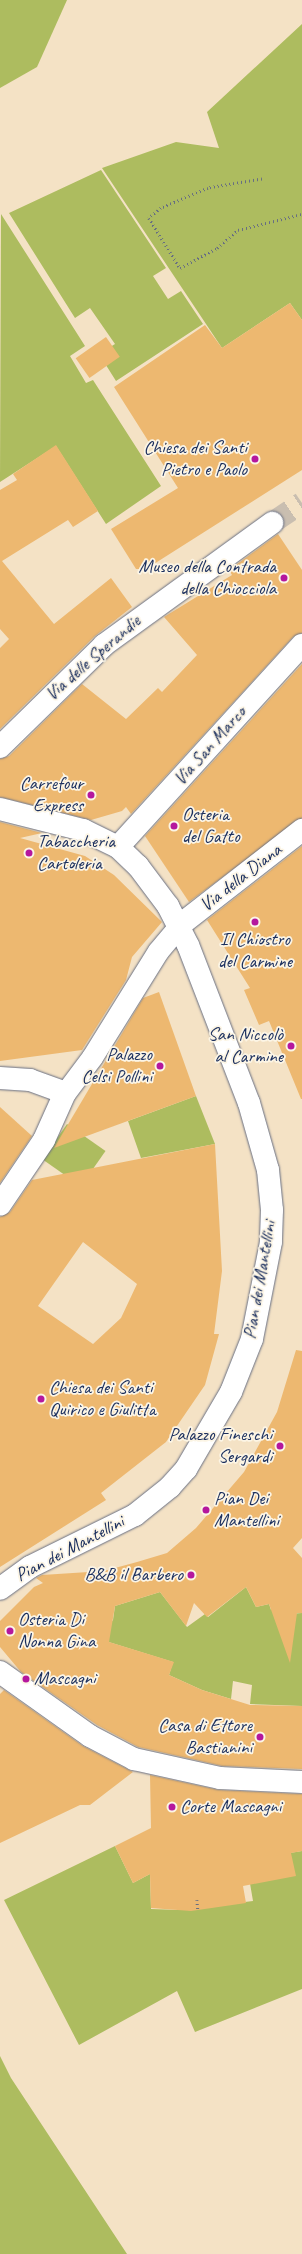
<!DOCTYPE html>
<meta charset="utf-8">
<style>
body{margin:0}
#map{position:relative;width:302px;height:2254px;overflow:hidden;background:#f4e2c5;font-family:Caveat,sans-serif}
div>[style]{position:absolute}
.green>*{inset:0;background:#adbc5f;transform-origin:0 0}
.building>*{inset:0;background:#edb870;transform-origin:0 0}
.minor-tunnel>*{height:22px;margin-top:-11px;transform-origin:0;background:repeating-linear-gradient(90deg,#c9beb0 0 22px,transparent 0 33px)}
.path>*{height:2.5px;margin-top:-1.25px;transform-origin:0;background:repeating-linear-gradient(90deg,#676e82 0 1px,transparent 0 4px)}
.roads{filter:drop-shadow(0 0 1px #676e82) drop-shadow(0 0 1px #676e82)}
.pedestrian>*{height:21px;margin:-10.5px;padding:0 10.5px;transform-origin:10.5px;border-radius:10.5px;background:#fff}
.minor>*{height:22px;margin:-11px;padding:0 11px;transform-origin:11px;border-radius:11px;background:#fff}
.dots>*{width:11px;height:11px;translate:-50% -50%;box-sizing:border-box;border:2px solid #fcf5e5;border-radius:50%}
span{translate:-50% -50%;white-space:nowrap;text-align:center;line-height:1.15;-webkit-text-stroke:3.5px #fcf5e5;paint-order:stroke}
.poi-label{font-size:19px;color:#1b2f5e}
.right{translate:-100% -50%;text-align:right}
.left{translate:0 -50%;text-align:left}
.street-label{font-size:19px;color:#1b2f5e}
</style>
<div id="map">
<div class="green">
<i style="clip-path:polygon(0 0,67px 0,37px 67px,0 88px)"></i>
<i style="clip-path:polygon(302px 24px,302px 320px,290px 303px,222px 348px,102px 168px,176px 142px,219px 148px,207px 112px)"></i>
<i style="clip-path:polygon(101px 170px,166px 268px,153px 276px,168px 299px,181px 291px,203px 324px,116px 381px,99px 354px,115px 344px,90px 308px,75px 318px,9px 213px)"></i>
<i style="clip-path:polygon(1px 214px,85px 346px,70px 356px,86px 383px,93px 380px,161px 486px,106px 524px,56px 446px,0 482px)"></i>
<i style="clip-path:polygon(196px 1096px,215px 1144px,141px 1158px,128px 1121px)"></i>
<i style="left:67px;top:1124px;width:47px;height:43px;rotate:35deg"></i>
<i style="clip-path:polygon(246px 1587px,256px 1607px,269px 1604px,271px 1610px,278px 1609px,278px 1615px,302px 1613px,302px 1706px,250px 1704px,252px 1685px,233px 1681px,231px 1699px,202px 1690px,169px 1675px,173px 1662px,99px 1639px,113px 1620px,115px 1606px,160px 1592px,187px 1627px,205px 1614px,208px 1617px)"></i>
<i style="clip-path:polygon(115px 1846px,133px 1883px,150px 1874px,151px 1909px,180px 1910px,253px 1901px,246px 1860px,302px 1851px,302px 1989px,195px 2032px,177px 1991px,79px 2045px,4px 1900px)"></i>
<i style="clip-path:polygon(0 2056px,11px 2078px,127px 2254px,0 2254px)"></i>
</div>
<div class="building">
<i style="clip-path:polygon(290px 303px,302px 320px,302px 470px,146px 569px,136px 569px,111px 529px,178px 488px,114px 387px,205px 325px,222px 348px)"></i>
<i style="left:106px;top:337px;width:24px;height:37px;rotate:55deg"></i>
<i style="clip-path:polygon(56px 445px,98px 511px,73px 527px,68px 520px,2px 561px,54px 624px,111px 578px,132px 607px,95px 636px,0 729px,0 648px,9px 639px,0 629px,0 490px,17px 480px,13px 474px)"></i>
<i style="clip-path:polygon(278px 534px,302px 570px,302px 633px,293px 637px,131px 814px,126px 807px,122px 811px,91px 820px,0 797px,0 759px,9px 756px,82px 684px,126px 719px,158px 688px,162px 692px,197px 655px,164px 617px,232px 575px,229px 570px)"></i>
<i style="clip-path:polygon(302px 664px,302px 818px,189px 902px,145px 836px)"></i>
<i style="clip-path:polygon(0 822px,42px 833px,20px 838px,85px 856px,114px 875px,162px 922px,132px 957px,126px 980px,82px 1050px,0 1061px)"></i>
<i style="clip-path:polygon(302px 846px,302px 1099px,301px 1099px,269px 1021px,259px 1025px,244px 990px,250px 988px,207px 920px)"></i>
<i style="clip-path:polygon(159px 992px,196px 1096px,54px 1148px,143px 998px)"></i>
<i style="clip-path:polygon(0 1107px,32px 1136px,0 1183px)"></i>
<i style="clip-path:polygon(evenodd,215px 1144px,222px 1271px,214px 1334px,219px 1334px,205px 1385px,166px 1442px,101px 1493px,106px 1500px,0 1567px,0 1217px,10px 1212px,32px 1180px,215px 1144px,83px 1242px,137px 1284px,121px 1318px,93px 1344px,38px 1306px,83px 1242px)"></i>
<i style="clip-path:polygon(296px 1350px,302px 1351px,302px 1538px,293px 1548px,302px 1558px,302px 1613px,297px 1613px,290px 1663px,269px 1604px,256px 1607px,246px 1587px,207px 1617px,194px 1603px,186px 1626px,160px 1592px,115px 1606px,109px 1642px,174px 1662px,169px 1675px,202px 1690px,250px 1705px,302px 1706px,302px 1769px,222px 1766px,138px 1747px,97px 1725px,21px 1672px,0 1647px,0 1621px,34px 1587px,43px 1583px,36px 1578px,42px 1575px,104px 1571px,137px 1562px,167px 1553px,196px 1528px,244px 1472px,277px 1412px)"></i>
<i style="clip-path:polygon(4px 1690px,83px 1746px,133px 1772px,90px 1805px,80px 1805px,0 1843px,0 1694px)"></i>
<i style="clip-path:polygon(150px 1775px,219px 1790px,302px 1794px,302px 1851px,291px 1853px,296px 1876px,243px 1886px,246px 1903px,191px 1911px,151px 1908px,150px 1874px,133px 1883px,115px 1846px,151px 1828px)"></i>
</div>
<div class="minor-tunnel">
<i style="left:272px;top:523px;width:36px;rotate:-34deg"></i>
</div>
<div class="path">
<i style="left:262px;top:179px;width:55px;rotate:170.5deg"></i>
<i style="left:208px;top:188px;width:51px;rotate:156.9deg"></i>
<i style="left:161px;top:208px;width:16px;rotate:140deg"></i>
<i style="left:149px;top:218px;width:59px;rotate:58.2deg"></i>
<i style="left:180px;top:268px;width:42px;rotate:-28.4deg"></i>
<i style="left:217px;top:248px;width:28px;rotate:-41deg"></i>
<i style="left:238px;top:230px;width:66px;rotate:-14deg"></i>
<i style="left:197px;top:1900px;width:9px;rotate:84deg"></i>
</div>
<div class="roads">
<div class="pedestrian">
<i style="left:65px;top:1093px;width:45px;rotate:-53.1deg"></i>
<i style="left:92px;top:1057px;width:125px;rotate:-58.1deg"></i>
<i style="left:158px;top:951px;width:34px;rotate:-50deg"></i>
</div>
<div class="minor">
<i style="left:0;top:747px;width:146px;rotate:-44.4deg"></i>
<i style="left:104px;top:645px;width:208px;rotate:-36deg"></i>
<i style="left:0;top:809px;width:86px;rotate:14.2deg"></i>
<i style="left:83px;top:830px;width:39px;rotate:26deg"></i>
<i style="left:118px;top:847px;width:28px;rotate:44deg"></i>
<i style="left:138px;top:866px;width:50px;rotate:53.1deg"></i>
<i style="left:168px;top:906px;width:44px;rotate:62.9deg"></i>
<i style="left:188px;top:945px;width:169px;rotate:68.9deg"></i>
<i style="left:249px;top:1103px;width:70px;rotate:74.2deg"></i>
<i style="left:268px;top:1170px;width:40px;rotate:84.3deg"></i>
<i style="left:272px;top:1210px;width:32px;rotate:92deg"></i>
<i style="left:271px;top:1242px;width:99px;rotate:101.1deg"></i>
<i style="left:252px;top:1339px;width:57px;rotate:111.6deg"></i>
<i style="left:231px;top:1392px;width:89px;rotate:120.3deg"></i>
<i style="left:186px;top:1469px;width:24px;rotate:132deg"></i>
<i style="left:170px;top:1487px;width:45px;rotate:141.3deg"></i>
<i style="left:135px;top:1515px;width:117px;rotate:153.7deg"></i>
<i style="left:30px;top:1567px;width:37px;rotate:144deg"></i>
<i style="left:118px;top:847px;width:273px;rotate:-47.7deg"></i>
<i style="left:180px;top:925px;width:155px;rotate:-37.9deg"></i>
<i style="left:0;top:1078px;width:30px;rotate:4deg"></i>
<i style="left:30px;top:1080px;width:37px;rotate:20deg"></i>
<i style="left:65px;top:1093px;width:51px;rotate:114.1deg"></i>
<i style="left:44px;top:1140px;width:78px;rotate:124.1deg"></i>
<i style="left:0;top:1672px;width:110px;rotate:35.4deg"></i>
<i style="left:90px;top:1736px;width:50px;rotate:27.6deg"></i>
<i style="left:134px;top:1759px;width:88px;rotate:12.5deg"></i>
<i style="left:220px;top:1778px;width:82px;rotate:2.8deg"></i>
</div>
</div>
<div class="dots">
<i style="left:255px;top:459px;background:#b5179e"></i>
<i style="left:284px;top:578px;background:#b5179e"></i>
<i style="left:91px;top:795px;background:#b5179e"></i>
<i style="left:174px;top:826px;background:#b5179e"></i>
<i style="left:29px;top:853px;background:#b5179e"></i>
<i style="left:255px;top:922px;background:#b5179e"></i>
<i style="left:291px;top:1046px;background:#b5179e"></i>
<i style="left:160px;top:1066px;background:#b5179e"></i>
<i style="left:41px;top:1399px;background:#b5179e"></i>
<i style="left:280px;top:1446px;background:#b5179e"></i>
<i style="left:206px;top:1510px;background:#b5179e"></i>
<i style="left:191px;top:1575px;background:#b5179e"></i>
<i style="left:10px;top:1631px;background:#b5179e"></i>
<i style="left:26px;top:1679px;background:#b5179e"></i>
<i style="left:260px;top:1737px;background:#b5179e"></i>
<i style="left:172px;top:1807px;background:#b5179e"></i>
</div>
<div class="poi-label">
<span class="right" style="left:247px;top:459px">Chiesa dei Santi<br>Pietro e Paolo</span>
<span class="right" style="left:276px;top:578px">Museo della Contrada<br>della Chiocciola</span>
<span class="right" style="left:83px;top:795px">Carrefour<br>Express</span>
<span class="left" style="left:182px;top:826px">Osteria<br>del Gatto</span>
<span class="left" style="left:37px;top:853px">Tabaccheria<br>Cartoleria</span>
<span style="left:255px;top:951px">Il Chiostro<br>del Carmine</span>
<span class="right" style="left:283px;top:1046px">San Niccolò<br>al Carmine</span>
<span class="right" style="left:152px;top:1066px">Palazzo<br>Celsi Pollini</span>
<span class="left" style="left:49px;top:1399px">Chiesa dei Santi<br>Quirico e Giulitta</span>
<span class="right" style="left:272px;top:1446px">Palazzo Fineschi<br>Sergardi</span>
<span class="left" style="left:214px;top:1510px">Pian Dei<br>Mantellini</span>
<span class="right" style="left:183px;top:1575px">B&amp;B il Barbero</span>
<span class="left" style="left:18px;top:1631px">Osteria Di<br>Nonna Gina</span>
<span class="left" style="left:34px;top:1679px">Mascagni</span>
<span class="right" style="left:252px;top:1737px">Casa di Ettore<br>Bastianini</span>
<span class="left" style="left:180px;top:1807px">Corte Mascagni</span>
</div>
<div class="street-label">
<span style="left:93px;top:658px;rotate:-41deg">Via delle Sperandie</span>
<span style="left:210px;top:746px;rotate:-48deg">Via San Marco</span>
<span style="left:241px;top:878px;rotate:-38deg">Via della Diana</span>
<span style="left:260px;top:1280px;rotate:-80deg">Pian dei Mantellini</span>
<span style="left:70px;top:1549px;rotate:-28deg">Pian dei Mantellini</span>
</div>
</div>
